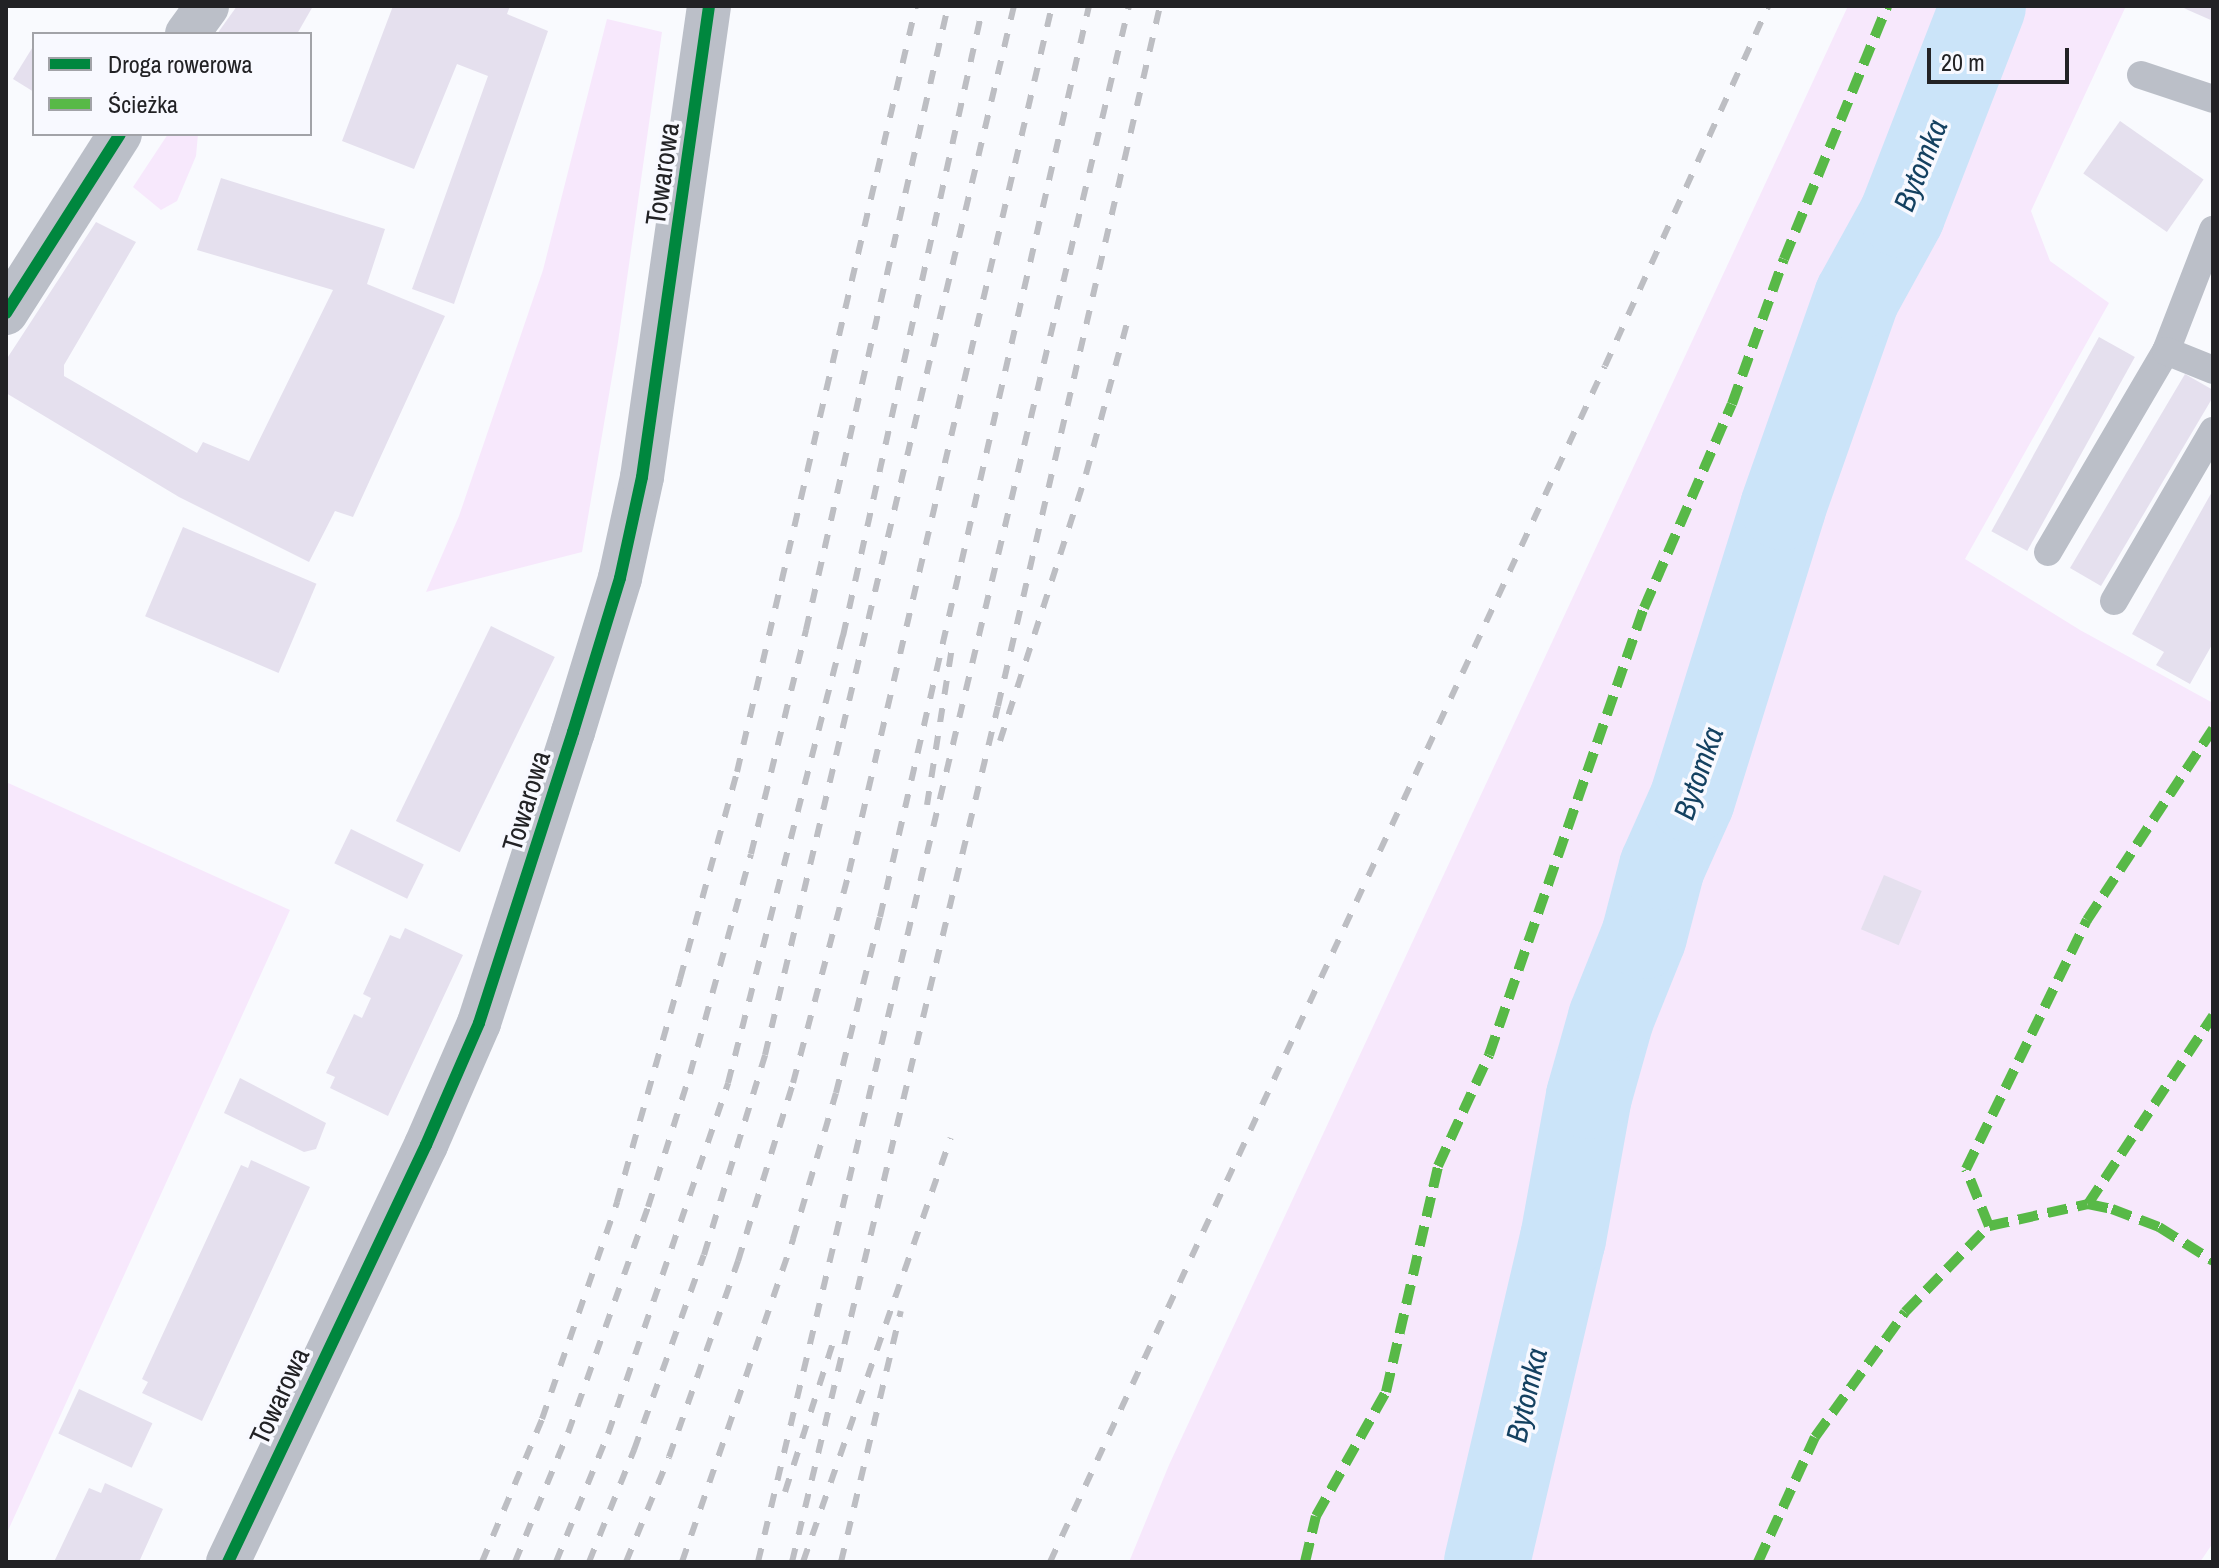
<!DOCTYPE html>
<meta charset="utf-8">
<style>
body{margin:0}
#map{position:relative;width:2219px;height:1568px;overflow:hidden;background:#f9fafe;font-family:"Archivo Narrow",sans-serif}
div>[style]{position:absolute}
.green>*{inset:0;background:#f7e8fc}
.river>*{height:86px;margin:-43px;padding:0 43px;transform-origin:43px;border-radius:43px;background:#cbe4f9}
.building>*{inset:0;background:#e5e0ee;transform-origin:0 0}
.lane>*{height:28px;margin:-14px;padding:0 14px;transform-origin:14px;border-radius:14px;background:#bbbfc8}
.street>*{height:44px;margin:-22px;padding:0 22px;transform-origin:22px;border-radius:22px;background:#bbbfc8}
.rail>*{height:6px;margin-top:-3px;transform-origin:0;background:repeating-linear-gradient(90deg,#bdbec3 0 14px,transparent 0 28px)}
.quiet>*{height:10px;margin-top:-5px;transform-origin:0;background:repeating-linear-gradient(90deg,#58b947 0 20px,transparent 0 30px)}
.cycleway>*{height:12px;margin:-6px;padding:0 6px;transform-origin:6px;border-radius:6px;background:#00873e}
span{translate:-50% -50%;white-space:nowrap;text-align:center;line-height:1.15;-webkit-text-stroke:7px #f8f9ff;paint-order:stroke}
.street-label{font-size:28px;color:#222225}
.water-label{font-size:30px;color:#144161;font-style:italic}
.frame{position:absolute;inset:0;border:8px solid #222225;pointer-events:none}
.legend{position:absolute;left:32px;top:32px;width:280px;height:104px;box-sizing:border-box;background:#f8f9ff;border:2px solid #a2a3a8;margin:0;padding:10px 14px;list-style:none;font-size:24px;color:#222225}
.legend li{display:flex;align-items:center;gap:16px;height:40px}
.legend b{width:40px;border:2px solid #a2a3a8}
.scale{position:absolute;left:1927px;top:48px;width:142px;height:36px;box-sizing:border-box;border:4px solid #222225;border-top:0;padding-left:10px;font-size:24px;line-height:28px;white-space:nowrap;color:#222225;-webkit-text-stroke:6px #f8f9ff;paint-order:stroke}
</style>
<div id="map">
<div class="green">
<i style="clip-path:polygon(1848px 6px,2126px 6px,2031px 211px,2050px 261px,2109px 303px,1965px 559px,2080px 630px,2213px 703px,2213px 1543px,2200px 1562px,1129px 1562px,1169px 1465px)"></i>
<i style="clip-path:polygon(607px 19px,662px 32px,618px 342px,582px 552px,426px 592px,459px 516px,543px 270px)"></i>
<i style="clip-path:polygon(168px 134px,198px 134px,196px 156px,177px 201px,161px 210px,133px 187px)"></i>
<i style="clip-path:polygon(6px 782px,290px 910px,6px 1535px)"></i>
</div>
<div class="river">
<i style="left:1487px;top:1562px;width:332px;rotate:-76.8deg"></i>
<i style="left:1563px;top:1239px;width:145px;rotate:-79.7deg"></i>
<i style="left:1589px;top:1096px;width:81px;rotate:-74.2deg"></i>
<i style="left:1611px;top:1018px;width:88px;rotate:-68.1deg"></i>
<i style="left:1644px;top:936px;width:71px;rotate:-75.4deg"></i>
<i style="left:1662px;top:867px;width:73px;rotate:-65.9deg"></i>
<i style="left:1692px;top:800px;width:307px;rotate:-72.7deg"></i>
<i style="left:1783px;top:507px;width:223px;rotate:-70.6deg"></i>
<i style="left:1857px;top:297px;width:94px;rotate:-61.2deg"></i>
<i style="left:1902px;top:215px;width:224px;rotate:-68.8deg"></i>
</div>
<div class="building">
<i style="clip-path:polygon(237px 6px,313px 6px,297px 34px,217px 34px)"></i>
<i style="clip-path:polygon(393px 6px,510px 6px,507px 14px,548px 31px,454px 304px,412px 289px,488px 76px,457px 64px,414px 169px,342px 141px)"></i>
<i style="clip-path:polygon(2180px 6px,2213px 6px,2213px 21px,2188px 10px)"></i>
<i style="clip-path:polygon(34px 45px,34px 92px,13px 79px)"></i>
<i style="left:2120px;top:121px;width:102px;height:64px;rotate:35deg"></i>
<i style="clip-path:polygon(221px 178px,385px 229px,367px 284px,445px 316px,353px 517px,335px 511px,309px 562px,179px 497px,6px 393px,6px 360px,96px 222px,136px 242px,64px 365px,64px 376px,197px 453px,203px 442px,249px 461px,333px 290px,197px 250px)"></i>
<i style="left:2099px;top:337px;width:41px;height:222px;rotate:29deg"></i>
<i style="clip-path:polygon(2185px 374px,2213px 390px,2213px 397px,2101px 586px,2070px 568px)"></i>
<i style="clip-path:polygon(2213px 490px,2213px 643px,2190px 684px,2156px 665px,2164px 652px,2132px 634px)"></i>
<i style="left:183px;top:527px;width:145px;height:97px;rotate:23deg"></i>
<i style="left:491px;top:626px;width:71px;height:217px;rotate:26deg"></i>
<i style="left:351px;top:829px;width:81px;height:38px;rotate:26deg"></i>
<i style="left:1884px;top:875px;width:41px;height:59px;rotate:23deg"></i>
<i style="clip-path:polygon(405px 928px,463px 955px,388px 1116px,330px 1088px,335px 1077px,326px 1073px,354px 1014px,362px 1018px,371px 998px,363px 994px,390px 935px,400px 939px)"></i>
<i style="clip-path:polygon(240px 1078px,326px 1123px,316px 1149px,304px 1152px,224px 1113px)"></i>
<i style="clip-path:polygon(251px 1160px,310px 1187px,202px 1421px,142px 1393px,148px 1382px,142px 1379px,241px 1165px,248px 1168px)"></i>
<i style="left:79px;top:1389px;width:81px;height:49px;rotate:25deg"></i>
<i style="clip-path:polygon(105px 1483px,163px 1509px,139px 1562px,54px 1562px,89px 1488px,101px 1493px)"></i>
</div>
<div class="lane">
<i style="left:2141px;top:75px;width:76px;rotate:18.4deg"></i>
<i style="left:2166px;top:351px;width:130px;rotate:-68.8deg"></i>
<i style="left:2048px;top:552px;width:233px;rotate:-59.6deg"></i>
<i style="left:2166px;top:351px;width:51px;rotate:22deg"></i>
<i style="left:2114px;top:601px;width:197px;rotate:-59.8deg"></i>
</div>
<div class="street">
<i style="left:187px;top:34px;width:34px;rotate:-54deg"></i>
<i style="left:6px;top:313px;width:212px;rotate:-57.5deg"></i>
<i style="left:228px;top:1562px;width:462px;rotate:-64.6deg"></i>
<i style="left:426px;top:1145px;width:133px;rotate:-66.5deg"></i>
<i style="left:479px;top:1023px;width:306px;rotate:-72.1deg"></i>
<i style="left:573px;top:732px;width:161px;rotate:-73deg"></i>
<i style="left:620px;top:578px;width:103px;rotate:-77.7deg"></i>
<i style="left:642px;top:477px;width:476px;rotate:-81.9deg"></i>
</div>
<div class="rail">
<i style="left:1000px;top:741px;width:281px;rotate:-72.1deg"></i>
<i style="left:1086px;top:474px;width:164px;rotate:-74.8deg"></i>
<i style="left:927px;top:805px;width:160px;rotate:-81deg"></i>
<i style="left:785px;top:1492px;width:164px;rotate:-72.2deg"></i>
<i style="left:482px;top:1562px;width:155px;rotate:-67.2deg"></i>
<i style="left:542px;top:1419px;width:230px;rotate:-70.9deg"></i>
<i style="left:617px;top:1202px;width:232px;rotate:-74.2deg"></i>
<i style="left:680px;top:979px;width:215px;rotate:-74.6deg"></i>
<i style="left:737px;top:772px;width:787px;rotate:-76.85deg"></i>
<i style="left:515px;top:1562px;width:139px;rotate:-67.7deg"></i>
<i style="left:568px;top:1433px;width:240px;rotate:-70.5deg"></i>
<i style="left:648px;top:1207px;width:139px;rotate:-72.5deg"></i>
<i style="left:690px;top:1074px;width:228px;rotate:-74.5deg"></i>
<i style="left:751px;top:854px;width:231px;rotate:-76.2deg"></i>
<i style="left:806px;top:630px;width:640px;rotate:-77.18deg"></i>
<i style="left:556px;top:1562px;width:138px;rotate:-67.9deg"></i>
<i style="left:608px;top:1434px;width:371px;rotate:-71.1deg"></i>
<i style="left:728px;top:1083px;width:462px;rotate:-75.6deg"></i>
<i style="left:843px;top:636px;width:645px;rotate:-77.47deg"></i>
<i style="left:589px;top:1562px;width:121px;rotate:-68.1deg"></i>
<i style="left:634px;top:1450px;width:207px;rotate:-70.3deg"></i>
<i style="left:704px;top:1255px;width:209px;rotate:-73deg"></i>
<i style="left:765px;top:1055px;width:1078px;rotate:-76.65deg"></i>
<i style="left:626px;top:1562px;width:113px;rotate:-67.7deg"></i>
<i style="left:669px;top:1457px;width:208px;rotate:-70.6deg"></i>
<i style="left:738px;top:1261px;width:186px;rotate:-72.8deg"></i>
<i style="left:793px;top:1083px;width:218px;rotate:-75.1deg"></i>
<i style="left:849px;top:872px;width:889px;rotate:-76.81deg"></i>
<i style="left:682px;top:1562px;width:342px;rotate:-71deg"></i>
<i style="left:793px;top:1239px;width:152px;rotate:-73.6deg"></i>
<i style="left:836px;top:1093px;width:181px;rotate:-76deg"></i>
<i style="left:880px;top:917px;width:935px;rotate:-77.08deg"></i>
<i style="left:758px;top:1562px;width:1600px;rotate:-76.59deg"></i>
<i style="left:792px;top:1562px;width:880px;rotate:-76.47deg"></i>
<i style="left:998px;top:706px;width:719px;rotate:-76.97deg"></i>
<i style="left:803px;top:1562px;width:449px;rotate:-70.8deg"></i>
<i style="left:841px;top:1562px;width:258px;rotate:-76.6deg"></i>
<i style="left:1050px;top:1562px;width:1318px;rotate:-65.11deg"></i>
<i style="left:1605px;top:366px;width:395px;rotate:-65.6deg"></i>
</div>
<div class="quiet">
<i style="left:2088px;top:1204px;width:226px;rotate:-56.4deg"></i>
<i style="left:1989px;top:1226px;width:61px;rotate:-112deg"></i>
<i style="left:1966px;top:1169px;width:277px;rotate:-64.1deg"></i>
<i style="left:2087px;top:920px;width:229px;rotate:-56.6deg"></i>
<i style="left:1305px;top:1562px;width:47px;rotate:-76.6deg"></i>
<i style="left:1316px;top:1516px;width:142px;rotate:-60.6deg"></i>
<i style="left:1386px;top:1392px;width:232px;rotate:-77deg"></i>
<i style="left:1438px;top:1166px;width:122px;rotate:-65.3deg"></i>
<i style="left:1489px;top:1055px;width:473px;rotate:-70.9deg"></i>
<i style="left:1644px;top:608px;width:222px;rotate:-66.7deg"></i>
<i style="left:1732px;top:404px;width:154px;rotate:-70.3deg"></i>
<i style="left:1784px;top:259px;width:273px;rotate:-67.8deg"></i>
<i style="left:1758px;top:1562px;width:137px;rotate:-65.5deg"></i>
<i style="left:1815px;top:1437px;width:154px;rotate:-54.2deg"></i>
<i style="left:1905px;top:1312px;width:120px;rotate:-45.7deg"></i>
<i style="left:1989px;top:1226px;width:101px;rotate:-12.5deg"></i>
<i style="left:2088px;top:1204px;width:25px;rotate:12deg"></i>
<i style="left:2112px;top:1209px;width:50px;rotate:21deg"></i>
<i style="left:2159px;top:1227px;width:64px;rotate:32.2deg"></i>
</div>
<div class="cycleway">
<i style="left:6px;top:313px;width:212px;rotate:-57.5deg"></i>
<i style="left:228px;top:1562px;width:462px;rotate:-64.6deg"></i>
<i style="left:426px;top:1145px;width:133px;rotate:-66.5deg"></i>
<i style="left:479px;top:1023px;width:306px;rotate:-72.1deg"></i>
<i style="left:573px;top:732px;width:161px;rotate:-73deg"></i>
<i style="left:620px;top:578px;width:103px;rotate:-77.7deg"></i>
<i style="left:642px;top:477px;width:476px;rotate:-81.9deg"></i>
</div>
<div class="street-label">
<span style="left:662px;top:174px;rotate:-82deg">Towarowa</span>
<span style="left:526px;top:801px;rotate:-73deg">Towarowa</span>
<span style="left:279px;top:1396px;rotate:-65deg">Towarowa</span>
</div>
<div class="water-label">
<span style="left:1920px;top:165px;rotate:-68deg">Bytomka</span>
<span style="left:1698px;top:773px;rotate:-71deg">Bytomka</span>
<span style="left:1526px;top:1395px;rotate:-77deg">Bytomka</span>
</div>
<div class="frame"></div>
<ul class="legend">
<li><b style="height:10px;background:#00873e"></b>Droga rowerowa</li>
<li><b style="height:10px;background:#58b947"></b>Ścieżka</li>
</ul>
<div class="scale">20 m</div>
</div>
